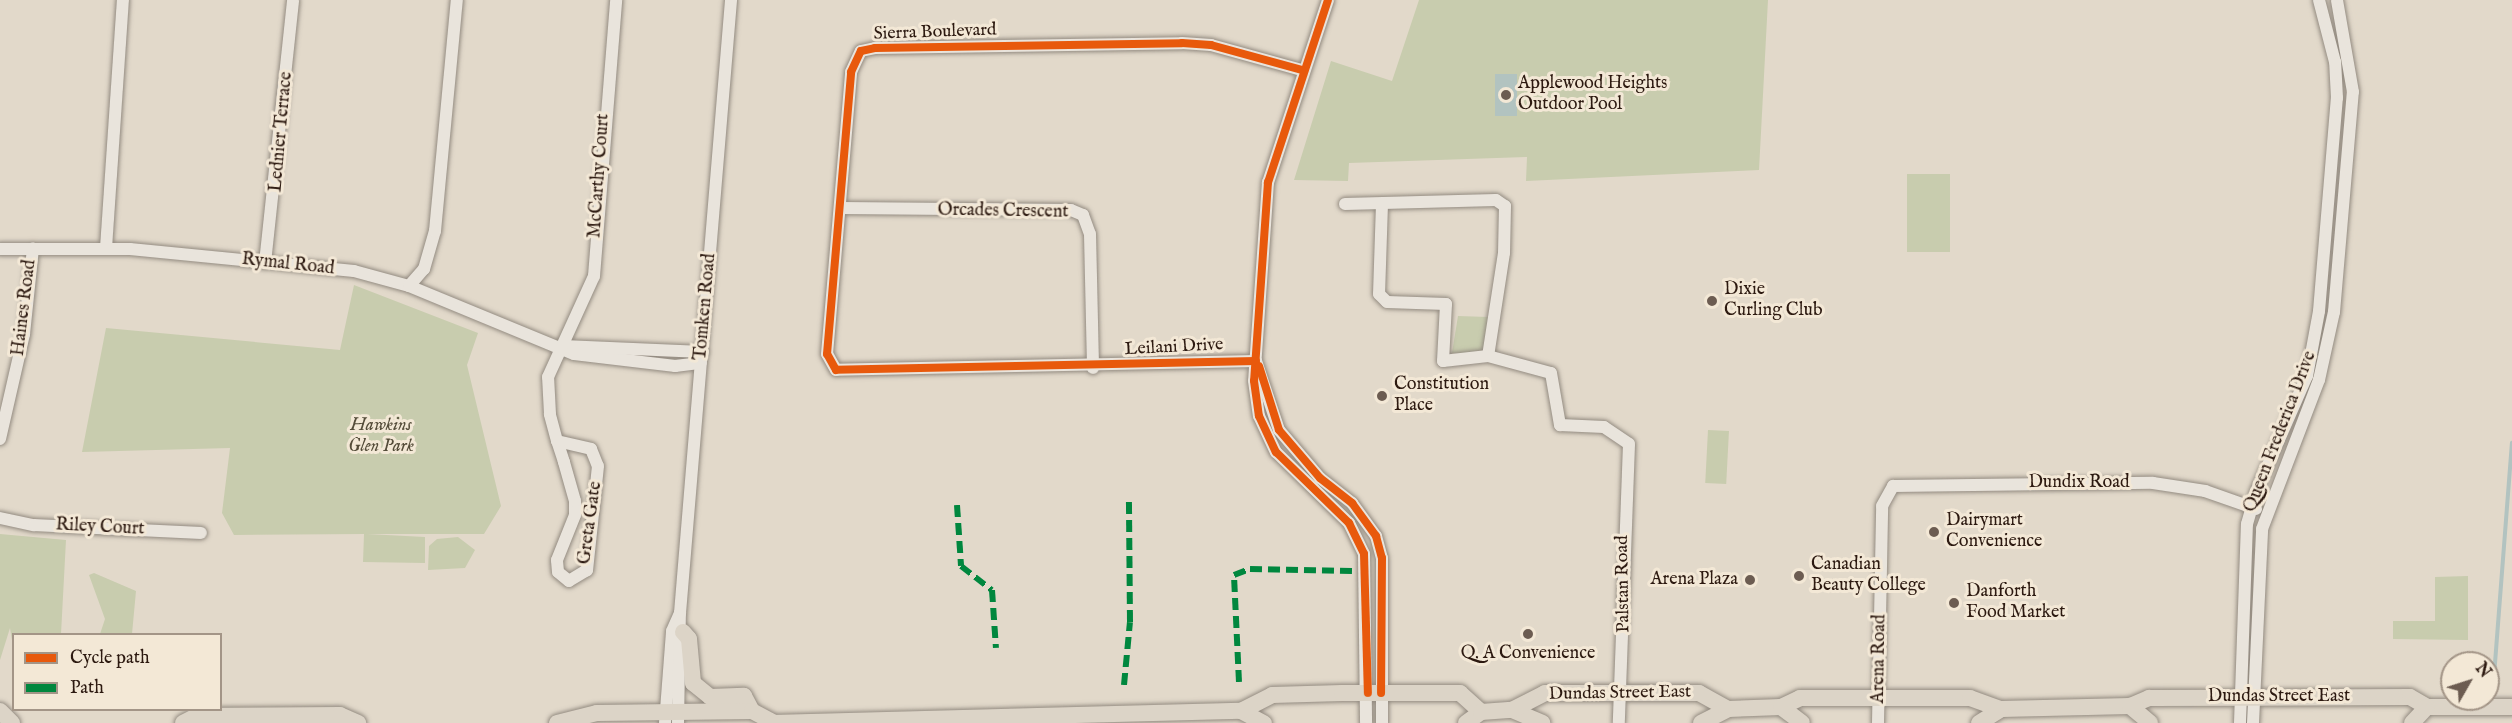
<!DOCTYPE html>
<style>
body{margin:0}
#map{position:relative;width:2512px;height:723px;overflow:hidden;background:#e2d9ca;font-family:"IM FELL English",serif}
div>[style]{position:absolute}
.green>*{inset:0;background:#c8ccae;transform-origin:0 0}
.water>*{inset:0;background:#b2c3c0;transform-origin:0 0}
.stream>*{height:4px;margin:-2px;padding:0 2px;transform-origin:2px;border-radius:2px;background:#b2c3c0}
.roads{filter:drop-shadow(0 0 2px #938b81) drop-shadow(0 0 2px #938b81)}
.minor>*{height:12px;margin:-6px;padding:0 6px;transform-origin:6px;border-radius:6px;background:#e9e4dc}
.major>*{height:16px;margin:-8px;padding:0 8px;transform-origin:8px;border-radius:8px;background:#dcd4c7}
.quiet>*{height:6px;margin-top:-3px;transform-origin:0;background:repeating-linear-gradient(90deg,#00873e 0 12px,transparent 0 18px)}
.cycleway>*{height:8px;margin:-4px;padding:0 4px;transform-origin:4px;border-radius:4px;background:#e8590c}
.dots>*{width:16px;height:16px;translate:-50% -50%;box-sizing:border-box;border:3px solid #f3e8d6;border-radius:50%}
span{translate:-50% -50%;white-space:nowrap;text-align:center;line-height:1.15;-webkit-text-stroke:6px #f3e8d6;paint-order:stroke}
.street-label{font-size:18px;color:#2c1910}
.poi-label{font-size:18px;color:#2c1910}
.left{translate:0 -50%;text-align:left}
.right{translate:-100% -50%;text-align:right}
.park-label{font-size:18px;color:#544c39;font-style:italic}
.legend{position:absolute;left:12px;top:633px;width:210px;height:78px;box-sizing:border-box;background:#f3e8d6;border:2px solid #a39587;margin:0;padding:8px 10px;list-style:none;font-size:18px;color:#2c1910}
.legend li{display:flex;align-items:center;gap:12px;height:30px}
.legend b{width:30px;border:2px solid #a39587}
.north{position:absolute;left:2440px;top:651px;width:60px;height:60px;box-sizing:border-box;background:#f3e8d6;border:2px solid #a39587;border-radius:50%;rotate:51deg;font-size:16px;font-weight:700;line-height:24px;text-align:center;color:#2c1910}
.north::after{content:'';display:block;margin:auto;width:21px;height:27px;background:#6c5c51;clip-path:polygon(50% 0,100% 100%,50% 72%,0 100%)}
</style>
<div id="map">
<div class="green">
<i style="clip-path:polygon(1419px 0,1768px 0,1759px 170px,1526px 181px,1527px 157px,1349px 163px,1348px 181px,1294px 180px,1331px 61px,1392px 81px)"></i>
<i style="left:1907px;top:174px;width:43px;height:78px"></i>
<i style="clip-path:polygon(354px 285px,478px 333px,467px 365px,501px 506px,484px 534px,367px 534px,425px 537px,425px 563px,363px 562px,364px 534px,234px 535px,222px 513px,230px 448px,82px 452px,106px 328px,340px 350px)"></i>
<i style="clip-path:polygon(1458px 316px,1488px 317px,1485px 354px,1452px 353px)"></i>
<i style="left:1708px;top:430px;width:21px;height:53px;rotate:3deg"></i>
<i style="clip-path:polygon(0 534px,66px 540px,61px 634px,14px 634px,13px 647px,10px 628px,0 660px)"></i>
<i style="clip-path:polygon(458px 537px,475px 550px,465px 568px,428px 570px,429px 546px,437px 539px)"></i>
<i style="clip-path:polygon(94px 573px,136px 591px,132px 634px,100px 634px,105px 619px,89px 575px)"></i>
<i style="clip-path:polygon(2468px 576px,2468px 640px,2393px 639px,2393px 621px,2435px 621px,2435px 637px,2435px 577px)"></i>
</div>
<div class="water">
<i style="left:1517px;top:74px;width:42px;height:22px;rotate:90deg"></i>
</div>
<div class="stream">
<i style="left:2494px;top:676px;width:234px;rotate:-85.6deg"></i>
</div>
<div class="roads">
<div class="minor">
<i style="left:1328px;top:0;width:192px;rotate:108.2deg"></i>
<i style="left:1268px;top:182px;width:199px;rotate:94deg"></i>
<i style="left:1254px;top:381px;width:35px;rotate:82deg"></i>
<i style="left:1259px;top:416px;width:40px;rotate:65deg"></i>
<i style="left:1276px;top:452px;width:102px;rotate:44.2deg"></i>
<i style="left:1349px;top:523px;width:34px;rotate:64deg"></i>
<i style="left:1364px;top:554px;width:169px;rotate:89.3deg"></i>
<i style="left:1345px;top:204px;width:151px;rotate:-1.5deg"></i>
<i style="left:1496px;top:200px;width:11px;rotate:34deg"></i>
<i style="left:1505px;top:206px;width:47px;rotate:91.2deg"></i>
<i style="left:1504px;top:253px;width:104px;rotate:98.8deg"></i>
<i style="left:1382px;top:204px;width:90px;rotate:91.9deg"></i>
<i style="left:1379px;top:294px;width:11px;rotate:45deg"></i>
<i style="left:1387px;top:302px;width:59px;rotate:1.9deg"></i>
<i style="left:1446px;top:304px;width:57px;rotate:93deg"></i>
<i style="left:1443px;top:361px;width:45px;rotate:-6.3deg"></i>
<i style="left:1488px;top:356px;width:65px;rotate:15.1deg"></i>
<i style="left:1551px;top:373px;width:53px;rotate:80.2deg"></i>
<i style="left:1560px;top:425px;width:44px;rotate:2.6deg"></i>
<i style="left:1604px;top:427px;width:30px;rotate:34deg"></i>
<i style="left:1629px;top:444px;width:279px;rotate:92.1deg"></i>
<i style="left:840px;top:208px;width:231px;rotate:0.5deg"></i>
<i style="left:1071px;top:210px;width:13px;rotate:23deg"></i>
<i style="left:1083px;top:215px;width:20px;rotate:70deg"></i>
<i style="left:1090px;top:234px;width:134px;rotate:88.7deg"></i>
<i style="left:106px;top:248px;width:249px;rotate:-86.1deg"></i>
<i style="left:0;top:249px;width:130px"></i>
<i style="left:130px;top:249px;width:225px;rotate:5.6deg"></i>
<i style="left:354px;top:271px;width:57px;rotate:15.3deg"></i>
<i style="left:409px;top:286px;width:178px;rotate:22.4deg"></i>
<i style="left:574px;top:354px;width:102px;rotate:6.8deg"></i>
<i style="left:675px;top:366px;width:26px;rotate:-7deg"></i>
<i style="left:265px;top:263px;width:264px;rotate:-83.9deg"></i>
<i style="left:409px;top:286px;width:23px;rotate:-49deg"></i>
<i style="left:424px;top:269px;width:40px;rotate:-74deg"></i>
<i style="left:435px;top:231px;width:232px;rotate:-84.6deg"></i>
<i style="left:563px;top:346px;width:140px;rotate:2.5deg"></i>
<i style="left:1256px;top:361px;width:420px;rotate:178.8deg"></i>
<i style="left:836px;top:370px;width:18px;rotate:-119deg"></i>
<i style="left:827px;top:354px;width:283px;rotate:-85.1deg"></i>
<i style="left:851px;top:72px;width:23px;rotate:-65deg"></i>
<i style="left:861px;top:51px;width:14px;rotate:-12deg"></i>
<i style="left:875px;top:48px;width:307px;rotate:-0.9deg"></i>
<i style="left:1182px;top:43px;width:29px;rotate:4deg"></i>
<i style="left:1211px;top:45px;width:94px;rotate:15.4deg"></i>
<i style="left:1256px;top:361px;width:73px;rotate:71.6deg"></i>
<i style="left:1279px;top:430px;width:63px;rotate:49.5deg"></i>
<i style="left:1320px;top:478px;width:41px;rotate:38deg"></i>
<i style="left:1352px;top:503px;width:41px;rotate:54deg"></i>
<i style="left:1376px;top:536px;width:23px;rotate:75deg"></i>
<i style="left:1382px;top:558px;width:165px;rotate:90deg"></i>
<i style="left:0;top:439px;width:108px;rotate:-77.1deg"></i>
<i style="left:24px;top:334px;width:86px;rotate:-84deg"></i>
<i style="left:557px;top:441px;width:35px;rotate:13deg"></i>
<i style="left:591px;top:449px;width:18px;rotate:68deg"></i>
<i style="left:598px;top:466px;width:105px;rotate:96deg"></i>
<i style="left:587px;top:570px;width:21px;rotate:149deg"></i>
<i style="left:569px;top:581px;width:14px;rotate:-141deg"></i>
<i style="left:558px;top:572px;width:12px;rotate:-95deg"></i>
<i style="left:557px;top:560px;width:48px;rotate:-68.2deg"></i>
<i style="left:575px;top:515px;width:14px;rotate:-90deg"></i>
<i style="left:575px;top:501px;width:41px;rotate:-105.8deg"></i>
<i style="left:564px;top:462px;width:22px;rotate:-108deg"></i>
<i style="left:557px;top:441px;width:28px;rotate:-105deg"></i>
<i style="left:550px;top:414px;width:37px;rotate:-93deg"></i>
<i style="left:548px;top:377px;width:111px;rotate:-65.5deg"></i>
<i style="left:594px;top:276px;width:277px;rotate:-85.4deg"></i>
<i style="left:0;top:518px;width:35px;rotate:12deg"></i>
<i style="left:34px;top:525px;width:167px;rotate:2.7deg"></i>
<i style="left:665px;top:723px;width:92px;rotate:-85.6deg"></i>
<i style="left:672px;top:631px;width:20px;rotate:-66deg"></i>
<i style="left:678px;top:723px;width:110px;rotate:-89deg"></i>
<i style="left:680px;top:613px;width:615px;rotate:-85.24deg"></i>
<i style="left:1878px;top:723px;width:217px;rotate:-88.9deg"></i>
<i style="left:1882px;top:506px;width:23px;rotate:-61deg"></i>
<i style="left:1893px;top:486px;width:260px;rotate:-0.7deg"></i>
<i style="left:2153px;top:483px;width:53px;rotate:8.7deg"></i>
<i style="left:2205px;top:491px;width:54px;rotate:19.4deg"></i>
<i style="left:2240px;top:723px;width:199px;rotate:-88deg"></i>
<i style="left:2247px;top:524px;width:33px;rotate:-74deg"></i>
<i style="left:2256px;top:492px;width:127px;rotate:-66.3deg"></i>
<i style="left:2307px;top:376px;width:66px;rotate:-79.5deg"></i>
<i style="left:2319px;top:311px;width:214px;rotate:-85.2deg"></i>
<i style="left:2337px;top:98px;width:36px;rotate:-93deg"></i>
<i style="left:2335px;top:62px;width:64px;rotate:-104.5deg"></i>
<i style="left:2253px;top:723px;width:194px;rotate:-87.3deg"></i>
<i style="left:2262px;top:529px;width:160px;rotate:-69.1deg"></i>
<i style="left:2319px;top:380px;width:70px;rotate:-77.6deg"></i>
<i style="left:2334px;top:312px;width:221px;rotate:-85.1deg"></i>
<i style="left:2353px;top:92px;width:93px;rotate:-99.9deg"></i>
</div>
<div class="major">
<i style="left:683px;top:632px;width:9px;rotate:49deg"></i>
<i style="left:689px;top:639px;width:44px;rotate:84.8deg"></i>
<i style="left:693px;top:683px;width:22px;rotate:39deg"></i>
<i style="left:710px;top:697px;width:34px;rotate:-2deg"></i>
<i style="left:744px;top:696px;width:17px;rotate:62deg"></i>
<i style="left:2130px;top:706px;width:26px;rotate:40deg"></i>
<i style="left:1781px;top:707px;width:26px;rotate:37deg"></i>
<i style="left:1512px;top:710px;width:33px;rotate:23deg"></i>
<i style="left:0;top:711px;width:17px;rotate:45deg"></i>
<i style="left:1241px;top:711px;width:26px;rotate:28deg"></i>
<i style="left:183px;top:723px;width:16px;rotate:-27deg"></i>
<i style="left:197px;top:716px;width:143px;rotate:-0.4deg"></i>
<i style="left:340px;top:715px;width:20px;rotate:24deg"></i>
<i style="left:557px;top:723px;width:41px;rotate:-14deg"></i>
<i style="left:597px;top:713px;width:155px;rotate:-0.7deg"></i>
<i style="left:752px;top:711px;width:24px;rotate:28deg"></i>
<i style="left:772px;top:723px;width:469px;rotate:-1.5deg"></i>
<i style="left:1241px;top:711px;width:35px;rotate:-27deg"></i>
<i style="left:1272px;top:695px;width:70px;rotate:-1.6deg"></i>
<i style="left:1342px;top:693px;width:118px"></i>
<i style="left:1460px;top:693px;width:28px;rotate:42deg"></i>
<i style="left:1466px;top:723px;width:19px;rotate:-36deg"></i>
<i style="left:1481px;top:712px;width:31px;rotate:-4deg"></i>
<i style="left:1512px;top:710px;width:37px;rotate:-27deg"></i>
<i style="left:1545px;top:693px;width:154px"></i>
<i style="left:1699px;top:693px;width:33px;rotate:29deg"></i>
<i style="left:1701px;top:723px;width:30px;rotate:-27deg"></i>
<i style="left:1728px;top:709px;width:53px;rotate:-2.2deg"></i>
<i style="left:1781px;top:707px;width:21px;rotate:-25deg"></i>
<i style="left:1800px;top:698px;width:170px"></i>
<i style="left:1970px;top:698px;width:33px;rotate:20deg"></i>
<i style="left:2001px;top:709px;width:129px;rotate:-1.3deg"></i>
<i style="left:2130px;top:706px;width:21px;rotate:-23deg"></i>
<i style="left:2149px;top:698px;width:261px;rotate:-0.2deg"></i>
<i style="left:2410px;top:697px;width:20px;rotate:30deg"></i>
<i style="left:2427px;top:707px;width:85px"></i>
<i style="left:1979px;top:723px;width:26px;rotate:-32deg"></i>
<i style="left:2412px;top:723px;width:22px;rotate:-47deg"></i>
</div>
</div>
<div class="quiet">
<i style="left:957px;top:505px;width:61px;rotate:86.2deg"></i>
<i style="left:961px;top:566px;width:39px;rotate:38deg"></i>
<i style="left:992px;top:590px;width:58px;rotate:86.1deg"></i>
<i style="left:1239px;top:682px;width:107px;rotate:-92.7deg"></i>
<i style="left:1234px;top:575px;width:17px;rotate:-21deg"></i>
<i style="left:1250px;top:569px;width:102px;rotate:1.1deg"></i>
<i style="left:1124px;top:685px;width:63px;rotate:-84.6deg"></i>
<i style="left:1130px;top:622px;width:121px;rotate:-90.5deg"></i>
</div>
<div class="cycleway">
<i style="left:1328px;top:0;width:192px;rotate:108.2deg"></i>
<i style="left:1268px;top:182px;width:199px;rotate:94deg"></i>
<i style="left:1254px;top:381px;width:35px;rotate:82deg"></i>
<i style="left:1259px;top:416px;width:40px;rotate:65deg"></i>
<i style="left:1276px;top:452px;width:102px;rotate:44.2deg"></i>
<i style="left:1349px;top:523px;width:34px;rotate:64deg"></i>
<i style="left:1364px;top:554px;width:139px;rotate:88.4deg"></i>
<i style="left:1256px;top:361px;width:420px;rotate:178.8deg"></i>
<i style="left:836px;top:370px;width:18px;rotate:-119deg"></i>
<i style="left:827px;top:354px;width:283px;rotate:-85.1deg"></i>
<i style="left:851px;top:72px;width:23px;rotate:-65deg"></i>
<i style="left:861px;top:51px;width:14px;rotate:-12deg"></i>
<i style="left:875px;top:48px;width:307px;rotate:-0.9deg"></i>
<i style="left:1182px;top:43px;width:29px;rotate:4deg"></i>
<i style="left:1211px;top:45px;width:94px;rotate:15.4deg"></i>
<i style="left:1259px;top:366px;width:67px;rotate:72.6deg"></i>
<i style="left:1279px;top:430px;width:63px;rotate:49.5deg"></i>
<i style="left:1320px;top:478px;width:41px;rotate:38deg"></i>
<i style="left:1352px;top:503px;width:41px;rotate:54deg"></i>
<i style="left:1376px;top:536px;width:23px;rotate:75deg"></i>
<i style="left:1382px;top:558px;width:135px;rotate:90.4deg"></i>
</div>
<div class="dots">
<i style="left:1506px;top:95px;background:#6c5c51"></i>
<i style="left:1712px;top:301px;background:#6c5c51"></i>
<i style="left:1382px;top:396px;background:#6c5c51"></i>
<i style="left:1934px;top:532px;background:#6c5c51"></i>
<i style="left:1799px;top:576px;background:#6c5c51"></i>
<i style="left:1750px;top:580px;background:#6c5c51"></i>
<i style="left:1954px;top:603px;background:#6c5c51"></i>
<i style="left:1528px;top:634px;background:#6c5c51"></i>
</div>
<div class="street-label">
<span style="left:935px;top:33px;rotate:-2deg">Sierra Boulevard</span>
<span style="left:282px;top:132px;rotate:-85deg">Lednier Terrace</span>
<span style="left:600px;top:176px;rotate:-86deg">McCarthy Court</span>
<span style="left:1003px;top:212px;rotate:1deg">Orcades Crescent</span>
<span style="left:288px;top:265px;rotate:6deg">Rymal Road</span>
<span style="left:706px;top:307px;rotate:-85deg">Tomken Road</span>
<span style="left:25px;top:308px;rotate:-83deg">Haines Road</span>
<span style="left:1174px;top:348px;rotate:-3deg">Leilani Drive</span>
<span style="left:2281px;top:432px;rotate:-69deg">Queen Frederica Drive</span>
<span style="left:2079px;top:483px">Dundix Road</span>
<span style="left:591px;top:523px;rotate:-82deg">Greta Gate</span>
<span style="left:100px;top:528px;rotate:3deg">Riley Court</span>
<span style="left:1624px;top:584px;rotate:-91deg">Palstan Road</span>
<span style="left:1880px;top:659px;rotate:-89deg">Arena Road</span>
<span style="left:1620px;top:694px;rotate:-1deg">Dundas Street East</span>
<span style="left:2279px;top:697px">Dundas Street East</span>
</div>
<div class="poi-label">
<span class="left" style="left:1518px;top:95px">Applewood Heights<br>Outdoor Pool</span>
<span class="left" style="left:1724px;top:301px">Dixie<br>Curling Club</span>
<span class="left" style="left:1394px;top:396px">Constitution<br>Place</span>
<span class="left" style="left:1946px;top:532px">Dairymart<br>Convenience</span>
<span class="left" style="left:1811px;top:576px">Canadian<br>Beauty College</span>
<span class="right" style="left:1738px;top:580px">Arena Plaza</span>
<span class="left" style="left:1966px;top:603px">Danforth<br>Food Market</span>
<span style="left:1528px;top:654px">Q. A Convenience</span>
</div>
<div class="park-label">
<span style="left:381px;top:437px">Hawkins<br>Glen Park</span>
</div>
<ul class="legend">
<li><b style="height:8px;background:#e8590c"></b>Cycle path</li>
<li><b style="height:8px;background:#00873e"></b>Path</li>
</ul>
<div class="north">N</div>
</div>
